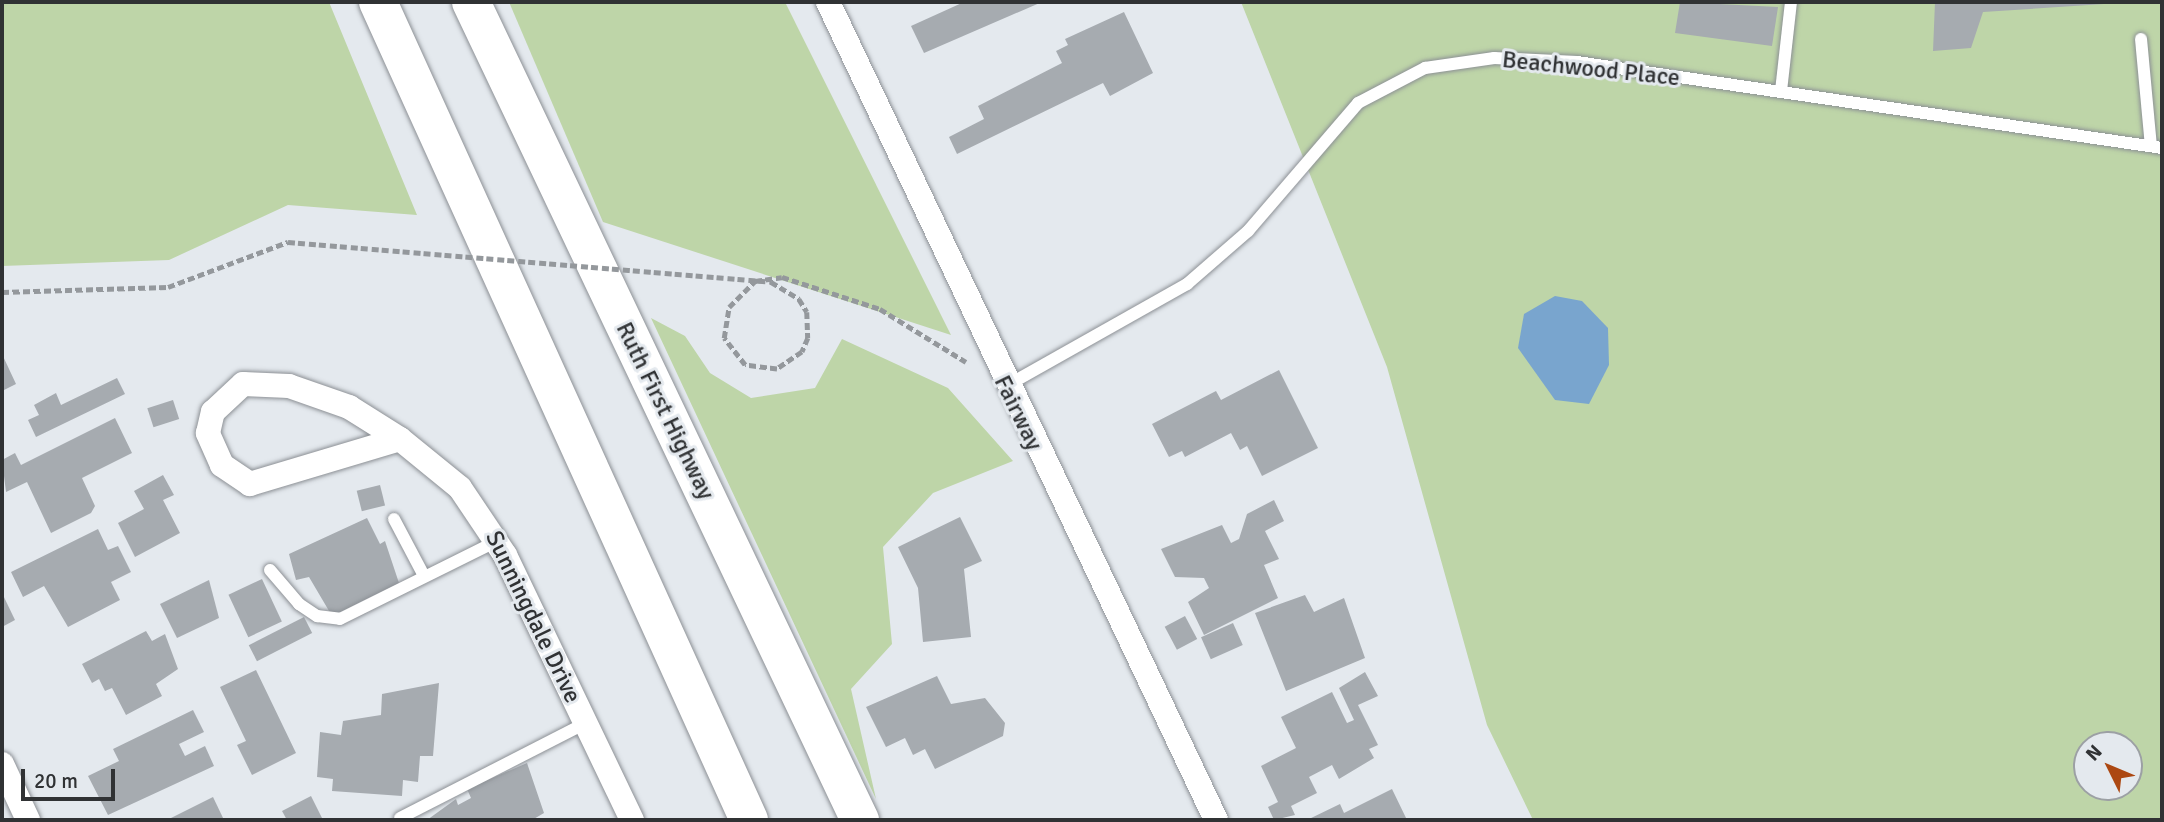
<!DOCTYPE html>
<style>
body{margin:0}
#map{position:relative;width:2164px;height:822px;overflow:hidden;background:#e4e9ee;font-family:Signika,sans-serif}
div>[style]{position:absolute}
.green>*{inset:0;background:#bed5a8}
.water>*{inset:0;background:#79a5ce}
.building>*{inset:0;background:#a6abb0;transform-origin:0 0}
.path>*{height:4.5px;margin-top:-2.25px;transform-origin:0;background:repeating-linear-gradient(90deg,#94989c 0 7px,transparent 0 10.5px)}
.roads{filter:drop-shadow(0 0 2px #8c9095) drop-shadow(0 0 2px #8c9095)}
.lane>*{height:12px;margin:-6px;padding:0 6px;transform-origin:6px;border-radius:6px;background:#fff}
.street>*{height:24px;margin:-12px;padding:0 12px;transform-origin:12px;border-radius:12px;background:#fff}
.highway>*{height:38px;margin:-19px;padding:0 19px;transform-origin:19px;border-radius:19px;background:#fff}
.path-bridge>*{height:4.5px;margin-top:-2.25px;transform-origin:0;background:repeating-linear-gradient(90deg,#94989c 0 7px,transparent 0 10.5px)}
span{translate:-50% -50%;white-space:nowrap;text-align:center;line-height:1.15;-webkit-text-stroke:6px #e4e9ee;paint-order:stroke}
.street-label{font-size:24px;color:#303234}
.frame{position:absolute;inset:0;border:4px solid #303234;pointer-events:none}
.north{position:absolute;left:2073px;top:731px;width:70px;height:70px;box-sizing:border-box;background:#e4e9ee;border:2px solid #9ca0a4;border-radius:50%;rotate:313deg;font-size:19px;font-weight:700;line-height:28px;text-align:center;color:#303234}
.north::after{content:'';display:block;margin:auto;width:24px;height:32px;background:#ac4812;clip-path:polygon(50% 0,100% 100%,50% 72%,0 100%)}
.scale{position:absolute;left:21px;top:769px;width:94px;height:32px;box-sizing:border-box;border:4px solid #303234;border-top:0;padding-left:9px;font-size:21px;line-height:24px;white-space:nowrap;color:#303234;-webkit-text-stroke:5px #e4e9ee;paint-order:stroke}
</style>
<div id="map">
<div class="green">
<i style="clip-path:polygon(2px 2px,329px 2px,417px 215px,288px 205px,169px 260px,2px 266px)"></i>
<i style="clip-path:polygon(509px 2px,785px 2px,951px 335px,603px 222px)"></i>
<i style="clip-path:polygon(evenodd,1241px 2px,2162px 2px,2162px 820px,1533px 820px,1487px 725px,1387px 367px,1241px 2px,2087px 745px,2129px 745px,2129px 787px,2087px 787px,2087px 745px)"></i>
<i style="clip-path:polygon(651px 318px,685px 336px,710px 373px,751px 398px,815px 388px,842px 339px,948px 388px,1013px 461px,933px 493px,883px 547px,892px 644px,851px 689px,876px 799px)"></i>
</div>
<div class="water">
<i style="clip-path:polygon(1555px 296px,1582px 301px,1608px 328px,1609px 365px,1589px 404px,1555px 400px,1518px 348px,1524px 314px)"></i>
</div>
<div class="building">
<i style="clip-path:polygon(964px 2px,1042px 2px,924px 53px,911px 26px)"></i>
<i style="clip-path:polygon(1680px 2px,1778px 7px,1772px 46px,1675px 33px)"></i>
<i style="clip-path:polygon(1935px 2px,2104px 2px,2104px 4px,1983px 12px,1971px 48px,1933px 51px)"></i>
<i style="clip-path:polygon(1124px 12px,1153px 73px,1110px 96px,1103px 83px,957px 154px,949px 137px,984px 119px,978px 106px,1062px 63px,1056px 51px,1068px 45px,1065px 39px)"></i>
<i style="clip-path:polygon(2px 354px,16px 384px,2px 391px)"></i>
<i style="clip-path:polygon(1279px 370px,1318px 448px,1262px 476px,1247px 446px,1240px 450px,1231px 433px,1185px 457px,1182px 451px,1169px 457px,1152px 424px,1216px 391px,1221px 400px)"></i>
<i style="clip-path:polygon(117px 378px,125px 394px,36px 437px,28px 420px,39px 415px,34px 405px,56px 393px,61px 405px)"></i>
<i style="left:173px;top:400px;width:20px;height:27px;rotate:72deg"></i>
<i style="clip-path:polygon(115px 418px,132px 453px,82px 478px,95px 506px,91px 513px,51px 533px,27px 482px,6px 492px,2px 460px,15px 453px,21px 465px)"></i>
<i style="clip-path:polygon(163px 475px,174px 495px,163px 500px,180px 533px,135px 557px,118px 523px,144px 509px,134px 491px)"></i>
<i style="left:380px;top:485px;width:21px;height:24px;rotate:76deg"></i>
<i style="clip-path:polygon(1274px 500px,1284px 521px,1265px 531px,1279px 559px,1264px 565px,1278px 598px,1204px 635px,1188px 602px,1209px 588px,1204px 578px,1175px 577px,1161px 549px,1222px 525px,1231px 543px,1239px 539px,1247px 514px)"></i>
<i style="clip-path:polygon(960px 517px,982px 561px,964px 569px,971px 637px,923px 642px,918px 588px,898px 547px)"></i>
<i style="clip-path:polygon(367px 518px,380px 544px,385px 541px,399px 583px,332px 616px,309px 577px,296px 580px,289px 554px)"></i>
<i style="clip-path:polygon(98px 529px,108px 550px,118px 546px,131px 572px,111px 582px,120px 600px,68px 627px,44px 586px,23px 597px,11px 572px)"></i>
<i style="left:262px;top:579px;width:47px;height:37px;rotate:65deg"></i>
<i style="clip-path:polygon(209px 580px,219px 618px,177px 638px,160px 604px)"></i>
<i style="clip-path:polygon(2px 593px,15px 620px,2px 627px)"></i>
<i style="clip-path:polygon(1305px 595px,1314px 612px,1344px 598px,1365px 658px,1286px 691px,1255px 613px)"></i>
<i style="left:1185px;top:616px;width:26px;height:23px;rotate:62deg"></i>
<i style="left:304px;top:617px;width:18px;height:62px;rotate:63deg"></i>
<i style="left:1233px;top:623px;width:24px;height:35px;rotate:66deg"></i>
<i style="clip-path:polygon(146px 631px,152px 641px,165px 634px,178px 669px,156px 684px,162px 696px,126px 715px,112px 688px,105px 691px,99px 679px,92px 683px,82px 664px)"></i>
<i style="clip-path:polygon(256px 670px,296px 753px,252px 775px,237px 745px,246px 741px,220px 687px)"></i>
<i style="clip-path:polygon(1365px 672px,1378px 696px,1358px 705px,1378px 745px,1369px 749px,1374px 758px,1339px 779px,1332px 765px,1309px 777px,1317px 793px,1291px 806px,1295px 815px,1274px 820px,1268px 807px,1278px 802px,1261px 766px,1296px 748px,1281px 717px,1332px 692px,1347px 723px,1354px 720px,1339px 688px)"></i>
<i style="clip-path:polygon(937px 676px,951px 704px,985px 698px,1005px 723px,1003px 736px,935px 769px,925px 749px,913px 755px,905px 738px,886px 747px,866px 707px)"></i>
<i style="clip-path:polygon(439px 683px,433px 756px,420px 756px,418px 782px,403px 780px,402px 796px,332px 791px,333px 779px,317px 777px,320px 732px,341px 735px,343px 721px,381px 715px,382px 694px)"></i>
<i style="clip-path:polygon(193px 710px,204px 732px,179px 744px,185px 756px,205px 746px,214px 766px,108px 815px,88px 776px,119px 761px,113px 749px)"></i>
<i style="clip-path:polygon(527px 763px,544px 813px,532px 820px,427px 820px,456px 799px,458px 805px,471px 798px,467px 789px)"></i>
<i style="clip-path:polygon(1392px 789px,1407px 820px,1307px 820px,1340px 804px,1344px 813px)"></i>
<i style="clip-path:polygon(311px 796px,323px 820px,287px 820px,282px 811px)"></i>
<i style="clip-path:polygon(213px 797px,224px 820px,167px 820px)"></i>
</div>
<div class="path">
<i style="left:771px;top:282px;width:33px;rotate:31deg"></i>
<i style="left:799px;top:299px;width:15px;rotate:58deg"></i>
<i style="left:807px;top:312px;width:26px;rotate:88deg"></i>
<i style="left:808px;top:338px;width:15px;rotate:113deg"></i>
<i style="left:802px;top:352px;width:30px;rotate:146deg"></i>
<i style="left:777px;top:369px;width:32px;rotate:-173deg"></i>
<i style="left:745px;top:365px;width:34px;rotate:-128deg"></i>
<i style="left:724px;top:338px;width:31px;rotate:-81deg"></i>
<i style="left:729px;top:307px;width:37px;rotate:-45deg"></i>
<i style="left:755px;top:281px;width:27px;rotate:-8deg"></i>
<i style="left:782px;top:277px;width:103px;rotate:18.1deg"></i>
<i style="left:880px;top:309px;width:101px;rotate:31.6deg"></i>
<i style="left:2px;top:292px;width:166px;rotate:-1.7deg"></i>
<i style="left:168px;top:287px;width:128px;rotate:-20.6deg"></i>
</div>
<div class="roads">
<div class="lane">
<i style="left:2141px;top:39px;width:107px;rotate:84.7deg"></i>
<i style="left:1781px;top:91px;width:90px;rotate:-83.6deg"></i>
<i style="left:1006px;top:386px;width:208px;rotate:-29.4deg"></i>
<i style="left:1187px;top:284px;width:81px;rotate:-41deg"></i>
<i style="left:1248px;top:231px;width:169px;rotate:-49.3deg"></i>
<i style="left:1358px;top:103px;width:76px;rotate:-27.6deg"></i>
<i style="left:1425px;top:68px;width:70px;rotate:-8.2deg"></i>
<i style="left:1494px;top:58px;width:83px;rotate:2.8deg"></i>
<i style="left:1577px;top:62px;width:591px;rotate:8.36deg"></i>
<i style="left:394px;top:519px;width:64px;rotate:62.2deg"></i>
<i style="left:270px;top:570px;width:45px;rotate:49.5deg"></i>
<i style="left:299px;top:604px;width:22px;rotate:34deg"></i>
<i style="left:317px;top:616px;width:23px;rotate:7deg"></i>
<i style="left:340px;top:619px;width:175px;rotate:-26.4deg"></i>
<i style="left:400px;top:818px;width:209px;rotate:-27.1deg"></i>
</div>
<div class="street">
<i style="left:828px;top:2px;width:905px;rotate:64.62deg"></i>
<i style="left:400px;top:439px;width:157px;rotate:163.3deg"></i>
<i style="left:250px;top:484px;width:34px;rotate:-146deg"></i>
<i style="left:222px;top:465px;width:35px;rotate:-114deg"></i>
<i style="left:208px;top:433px;width:22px;rotate:-77deg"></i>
<i style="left:213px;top:412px;width:41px;rotate:-43deg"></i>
<i style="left:243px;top:384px;width:46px;rotate:2.5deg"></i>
<i style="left:289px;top:386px;width:64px;rotate:19.3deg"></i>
<i style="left:349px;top:407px;width:60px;rotate:32.1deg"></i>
<i style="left:400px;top:439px;width:77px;rotate:39.2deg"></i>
<i style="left:460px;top:488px;width:81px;rotate:56.1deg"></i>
<i style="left:505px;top:555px;width:294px;rotate:64.4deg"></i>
<i style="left:2px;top:764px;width:62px;rotate:65.1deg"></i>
</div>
<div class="highway">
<i style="left:378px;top:2px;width:898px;rotate:65.6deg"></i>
<i style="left:471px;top:2px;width:906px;rotate:64.57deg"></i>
</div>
</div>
<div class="path-bridge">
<i style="left:288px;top:242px;width:485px;rotate:4.7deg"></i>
</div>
<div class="street-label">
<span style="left:1591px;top:69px;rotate:6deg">Beachwood Place</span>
<span style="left:665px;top:411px;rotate:64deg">Ruth First Highway</span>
<span style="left:1018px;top:413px;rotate:64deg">Fairway</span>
<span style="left:533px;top:617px;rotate:64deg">Sunningdale Drive</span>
</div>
<div class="frame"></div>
<div class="north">N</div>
<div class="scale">20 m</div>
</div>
